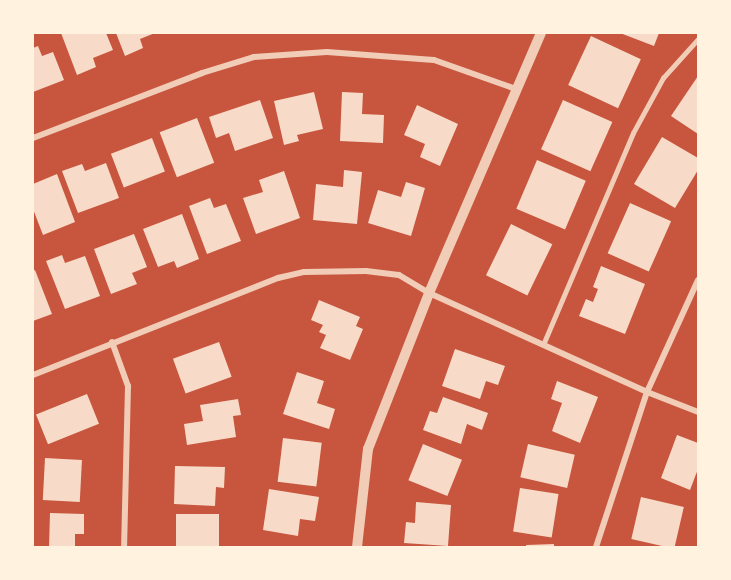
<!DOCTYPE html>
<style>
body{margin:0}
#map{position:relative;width:731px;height:580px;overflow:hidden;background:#c8553d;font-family:"Alegreya Sans",sans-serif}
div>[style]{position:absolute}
.building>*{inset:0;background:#f7dbc8;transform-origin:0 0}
.service>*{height:4.5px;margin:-2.25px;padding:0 2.25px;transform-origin:2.25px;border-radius:2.25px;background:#f1ccb7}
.minor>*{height:6px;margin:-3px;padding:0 3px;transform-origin:3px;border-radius:3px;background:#f1ccb7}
.tertiary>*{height:10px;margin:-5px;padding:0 5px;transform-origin:5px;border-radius:5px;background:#f1ccb7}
span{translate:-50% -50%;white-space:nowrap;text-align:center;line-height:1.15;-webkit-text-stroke:4.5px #fff3e0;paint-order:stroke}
.frame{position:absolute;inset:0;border:34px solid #fff3e0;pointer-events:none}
</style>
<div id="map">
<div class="building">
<i style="clip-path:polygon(61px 33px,106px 33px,113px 50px,93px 58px,96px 67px,77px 75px)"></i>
<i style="clip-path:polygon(116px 33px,155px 33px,140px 39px,143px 48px,125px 56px)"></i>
<i style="clip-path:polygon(620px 33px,659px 33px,654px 46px)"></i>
<i style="left:591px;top:36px;width:55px;height:54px;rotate:25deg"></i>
<i style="clip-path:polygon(38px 46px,42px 56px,53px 52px,64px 80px,33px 92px,33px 48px)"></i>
<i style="clip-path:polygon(698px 76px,698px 134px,671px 116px)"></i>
<i style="clip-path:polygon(314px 92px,323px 129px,297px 135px,299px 141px,284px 145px,274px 101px)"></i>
<i style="clip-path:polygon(342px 92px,363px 93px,362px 114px,384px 115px,383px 143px,340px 141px)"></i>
<i style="clip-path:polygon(260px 100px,273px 138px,235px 151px,229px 133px,216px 138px,209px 117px)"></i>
<i style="left:563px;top:100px;width:54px;height:54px;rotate:24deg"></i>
<i style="clip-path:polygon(417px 105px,458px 124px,440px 166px,420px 157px,425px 144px,404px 135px)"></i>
<i style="left:197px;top:118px;width:48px;height:40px;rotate:69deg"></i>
<i style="clip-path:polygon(662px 137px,698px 158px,698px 170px,675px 208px,634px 184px)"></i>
<i style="left:152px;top:138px;width:36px;height:44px;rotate:69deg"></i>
<i style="left:537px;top:160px;width:53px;height:53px;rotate:23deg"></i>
<i style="clip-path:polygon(106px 163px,119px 198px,78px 213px,62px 171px,82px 164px,85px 171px)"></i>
<i style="clip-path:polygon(344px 170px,362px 172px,357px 224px,313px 220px,316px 184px,343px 187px)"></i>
<i style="clip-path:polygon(284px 171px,300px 218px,256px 234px,243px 198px,263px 192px,259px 180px)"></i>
<i style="clip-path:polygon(57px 174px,75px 222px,43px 235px,33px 209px,33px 184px)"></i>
<i style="clip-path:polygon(406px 182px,425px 188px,411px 236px,368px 223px,378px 190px,401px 197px)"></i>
<i style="clip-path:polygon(210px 198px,214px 208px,226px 204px,241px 241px,207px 254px,189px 206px)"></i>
<i style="left:630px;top:203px;width:45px;height:55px;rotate:24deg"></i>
<i style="clip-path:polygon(182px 214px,199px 259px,177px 268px,174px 261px,158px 267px,143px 229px)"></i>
<i style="left:511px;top:224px;width:46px;height:57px;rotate:26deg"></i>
<i style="clip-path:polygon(134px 234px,147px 267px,132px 273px,137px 284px,111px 294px,94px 249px)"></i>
<i style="clip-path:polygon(62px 255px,65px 263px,85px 256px,100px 296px,65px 309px,46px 261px)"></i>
<i style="clip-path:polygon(601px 266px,645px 284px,625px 334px,579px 316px,586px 299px,593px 302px,598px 289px,593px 287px)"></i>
<i style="clip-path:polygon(35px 270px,52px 314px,33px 321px,33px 271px)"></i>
<i style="clip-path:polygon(319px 300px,360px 317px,356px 326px,363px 329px,350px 360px,320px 348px,326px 335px,319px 332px,323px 325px,311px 320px)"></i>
<i style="left:219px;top:342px;width:37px;height:49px;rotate:70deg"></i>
<i style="clip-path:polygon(455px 349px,505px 366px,498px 385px,486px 381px,480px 399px,442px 386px)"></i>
<i style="clip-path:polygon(297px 372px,324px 381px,317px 403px,335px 409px,329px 429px,283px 414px)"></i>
<i style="clip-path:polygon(557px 381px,598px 397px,580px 443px,552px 431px,562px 403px,551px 399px)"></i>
<i style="left:87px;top:394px;width:32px;height:55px;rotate:68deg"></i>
<i style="clip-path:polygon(443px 397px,488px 413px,482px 430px,467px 424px,461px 444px,423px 430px,430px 411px,437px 413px)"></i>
<i style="clip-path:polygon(238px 399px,241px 415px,233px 416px,236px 437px,187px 445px,184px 424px,203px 421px,200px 405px)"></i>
<i style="clip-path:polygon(677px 435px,698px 443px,698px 469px,690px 490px,661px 478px)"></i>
<i style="left:283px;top:438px;width:39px;height:44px;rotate:7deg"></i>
<i style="left:423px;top:444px;width:42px;height:39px;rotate:22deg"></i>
<i style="left:528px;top:444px;width:48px;height:34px;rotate:13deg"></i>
<i style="left:45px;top:458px;width:37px;height:42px;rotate:3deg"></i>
<i style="clip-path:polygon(175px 466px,225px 467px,224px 488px,216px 487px,215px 506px,174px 504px)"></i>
<i style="left:520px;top:488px;width:39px;height:44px;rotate:9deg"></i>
<i style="clip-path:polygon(269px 489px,319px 497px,315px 521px,300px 519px,298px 536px,263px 530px)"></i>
<i style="left:641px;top:497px;width:44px;height:43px;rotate:13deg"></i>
<i style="clip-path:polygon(416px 502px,451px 505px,448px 546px,404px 543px,406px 522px,415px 523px)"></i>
<i style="clip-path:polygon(50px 513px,84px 514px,84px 534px,75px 534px,75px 547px,49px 547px)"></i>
<i style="left:176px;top:514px;width:43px;height:33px"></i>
<i style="clip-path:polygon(554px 544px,554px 547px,526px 547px,526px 545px)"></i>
</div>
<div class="service">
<i style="left:543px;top:345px;width:230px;rotate:-67deg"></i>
<i style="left:633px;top:133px;width:63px;rotate:-61.4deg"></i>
<i style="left:663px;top:78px;width:52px;rotate:-48.1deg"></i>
</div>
<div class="minor">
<i style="left:33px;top:138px;width:181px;rotate:-21deg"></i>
<i style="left:202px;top:73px;width:54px;rotate:-17.1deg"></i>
<i style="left:254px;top:57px;width:73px;rotate:-3.9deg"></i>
<i style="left:327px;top:52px;width:107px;rotate:4.3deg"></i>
<i style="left:434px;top:60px;width:87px;rotate:19.5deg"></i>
<i style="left:112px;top:342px;width:47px;rotate:70deg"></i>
<i style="left:128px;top:386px;width:161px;rotate:91.4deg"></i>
<i style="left:33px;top:375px;width:264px;rotate:-21.6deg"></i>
<i style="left:278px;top:278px;width:27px;rotate:-13deg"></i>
<i style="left:304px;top:272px;width:62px;rotate:-0.9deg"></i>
<i style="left:366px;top:271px;width:33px;rotate:7deg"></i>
<i style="left:399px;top:275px;width:35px;rotate:31deg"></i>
<i style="left:429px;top:293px;width:239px;rotate:24.4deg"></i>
<i style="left:647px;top:392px;width:55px;rotate:21.4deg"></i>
<i style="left:596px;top:547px;width:163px;rotate:-71.8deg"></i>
<i style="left:647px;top:392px;width:123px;rotate:-65.5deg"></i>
</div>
<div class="tertiary">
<i style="left:357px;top:547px;width:99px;rotate:-83.6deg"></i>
<i style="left:368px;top:449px;width:168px;rotate:-68.6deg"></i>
<i style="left:429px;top:293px;width:283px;rotate:-66.7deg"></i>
</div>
<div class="frame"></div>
</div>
